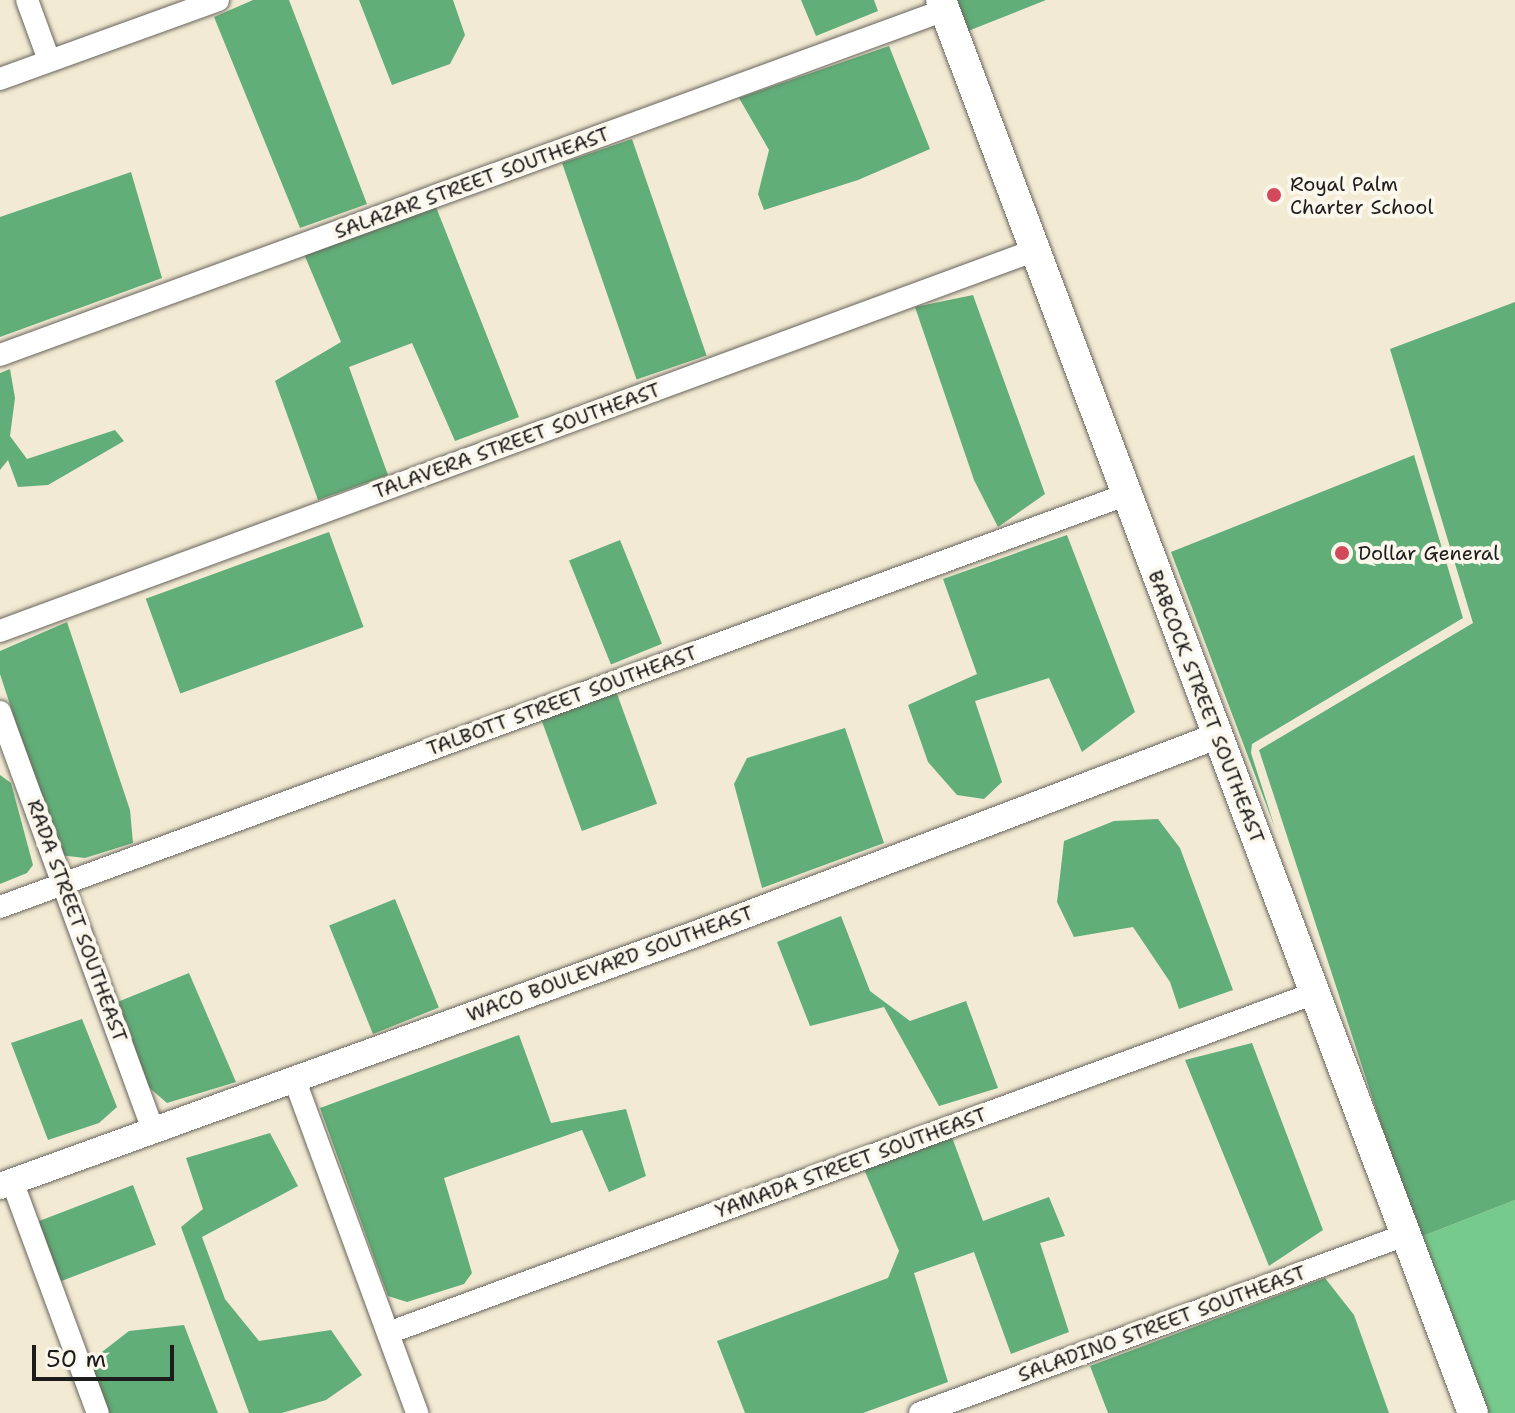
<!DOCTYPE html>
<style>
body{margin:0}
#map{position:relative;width:1515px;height:1413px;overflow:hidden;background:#f3ead3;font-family:"Shantell Sans",sans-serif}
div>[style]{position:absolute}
.green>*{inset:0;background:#77ca8d}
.forest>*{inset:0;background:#61ae78;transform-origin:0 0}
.roads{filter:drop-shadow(0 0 2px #67645c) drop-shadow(0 0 2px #67645c)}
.minor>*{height:22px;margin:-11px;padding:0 11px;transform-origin:11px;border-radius:11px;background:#fff}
.tertiary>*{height:26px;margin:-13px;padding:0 13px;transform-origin:13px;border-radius:13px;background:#fff}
.secondary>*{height:30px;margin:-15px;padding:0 15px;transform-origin:15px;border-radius:15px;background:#fff}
.dots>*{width:22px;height:22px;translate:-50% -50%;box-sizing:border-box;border:4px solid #fbf7ec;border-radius:50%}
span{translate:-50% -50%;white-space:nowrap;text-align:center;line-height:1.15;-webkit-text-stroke:8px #fbf7ec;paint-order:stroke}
.street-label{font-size:20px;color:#1c1c1c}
.poi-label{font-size:20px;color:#1c1c1c}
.left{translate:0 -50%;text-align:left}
.scale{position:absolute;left:32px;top:1345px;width:142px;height:36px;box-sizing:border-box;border:4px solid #1c1c1c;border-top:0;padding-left:10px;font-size:24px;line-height:28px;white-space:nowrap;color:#1c1c1c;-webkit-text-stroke:6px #fbf7ec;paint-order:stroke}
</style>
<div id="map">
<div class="green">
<i style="clip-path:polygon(1515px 1200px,1515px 1413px,1485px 1413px,1418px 1238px)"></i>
</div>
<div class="forest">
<i style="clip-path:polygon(253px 0,289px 0,367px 204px,300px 228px,214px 17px)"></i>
<i style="clip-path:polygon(359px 0,453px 0,465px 35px,450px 64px,392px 85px)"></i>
<i style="clip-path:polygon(801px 0,874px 0,878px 11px,816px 36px)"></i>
<i style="clip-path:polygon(956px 0,1046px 0,968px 31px)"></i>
<i style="clip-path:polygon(889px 46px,930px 149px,858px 180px,764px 210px,758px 194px,769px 150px,739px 98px)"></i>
<i style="left:632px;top:139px;width:229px;height:74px;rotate:71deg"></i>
<i style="clip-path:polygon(131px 172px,162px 278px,0 337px,0 217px)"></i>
<i style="clip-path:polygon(436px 207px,519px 417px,455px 441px,412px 343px,349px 367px,388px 475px,318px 500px,275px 381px,341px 342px,304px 254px)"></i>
<i style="clip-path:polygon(973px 295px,1045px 494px,998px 527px,974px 480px,915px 307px)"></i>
<i style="clip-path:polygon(1515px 302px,1515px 1200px,1418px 1238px,1259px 750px,1473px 623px,1390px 349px)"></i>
<i style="clip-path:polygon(10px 369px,15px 398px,10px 436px,27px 459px,115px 430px,124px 441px,48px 485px,18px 487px,8px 460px,0 470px,0 373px)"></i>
<i style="clip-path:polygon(1414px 455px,1463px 618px,1252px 744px,1251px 753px,1275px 828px,1171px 552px)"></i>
<i style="left:329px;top:532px;width:101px;height:195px;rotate:70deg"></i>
<i style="clip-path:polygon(1067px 535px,1135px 712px,1082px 752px,1049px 678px,975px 701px,1002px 782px,984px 799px,957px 795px,928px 762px,908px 705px,977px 674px,943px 579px)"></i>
<i style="left:620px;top:540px;width:112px;height:55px;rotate:68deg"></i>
<i style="clip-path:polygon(67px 622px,130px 810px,133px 843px,85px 858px,59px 855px,0 674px,0 651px)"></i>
<i style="left:616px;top:691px;width:120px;height:80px;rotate:70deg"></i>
<i style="clip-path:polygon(845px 728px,884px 843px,762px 888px,734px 784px,747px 758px)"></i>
<i style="clip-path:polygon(0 775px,11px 783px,33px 865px,27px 873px,0 884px)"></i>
<i style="clip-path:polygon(1158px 819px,1180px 848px,1233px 990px,1179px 1009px,1170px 982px,1133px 927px,1074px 937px,1057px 902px,1064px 841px,1114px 821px)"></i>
<i style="left:395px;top:899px;width:117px;height:71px;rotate:68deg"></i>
<i style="clip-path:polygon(841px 916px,870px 991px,910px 1021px,966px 1001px,998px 1088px,939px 1106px,884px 1007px,810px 1026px,777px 942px)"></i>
<i style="clip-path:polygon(189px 973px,236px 1082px,167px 1103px,145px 1084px,115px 1003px)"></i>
<i style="clip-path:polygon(82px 1019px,117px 1107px,99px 1123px,48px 1140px,11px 1043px)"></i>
<i style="clip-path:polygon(519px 1035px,551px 1123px,626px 1109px,646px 1176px,609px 1192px,582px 1130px,444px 1178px,472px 1273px,464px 1284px,407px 1302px,388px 1296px,320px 1108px)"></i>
<i style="clip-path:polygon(1252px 1043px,1323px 1230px,1269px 1266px,1185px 1060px)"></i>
<i style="clip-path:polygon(950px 1132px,983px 1221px,1049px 1197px,1065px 1236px,1040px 1243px,1069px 1332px,1011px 1354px,974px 1252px,914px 1273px,948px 1382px,863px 1413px,745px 1413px,717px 1341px,888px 1278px,899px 1251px,863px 1167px)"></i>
<i style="clip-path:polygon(270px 1133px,298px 1186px,202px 1237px,225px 1299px,259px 1341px,331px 1330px,362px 1375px,326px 1400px,282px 1413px,249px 1413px,181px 1227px,203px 1209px,186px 1158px)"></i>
<i style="left:133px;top:1185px;width:64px;height:104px;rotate:69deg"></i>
<i style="clip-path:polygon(1325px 1278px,1354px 1315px,1389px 1413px,1108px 1413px,1090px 1366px)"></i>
<i style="clip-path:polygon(184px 1325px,218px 1413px,108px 1413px,89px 1362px,129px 1331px)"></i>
</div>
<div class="roads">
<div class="minor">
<i style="left:27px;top:0;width:64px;rotate:69.9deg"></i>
<i style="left:0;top:79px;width:232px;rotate:-19.9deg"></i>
<i style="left:0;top:355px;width:1006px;rotate:-20.06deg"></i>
<i style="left:0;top:631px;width:1101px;rotate:-20.2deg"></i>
<i style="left:0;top:712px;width:444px;rotate:69.9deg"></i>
<i style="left:0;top:907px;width:1198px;rotate:-20.11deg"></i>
<i style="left:294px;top:1078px;width:357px;rotate:69.8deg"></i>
<i style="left:12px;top:1181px;width:247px;rotate:69.7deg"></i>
<i style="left:388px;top:1333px;width:987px;rotate:-20.14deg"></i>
<i style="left:920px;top:1413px;width:517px;rotate:-20.15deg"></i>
</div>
<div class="tertiary">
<i style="left:0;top:1186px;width:737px;rotate:-19.91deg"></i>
<i style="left:693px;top:935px;width:561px;rotate:-20.8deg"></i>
</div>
<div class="secondary">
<i style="left:941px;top:0;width:1510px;rotate:69.37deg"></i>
</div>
</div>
<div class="dots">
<i style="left:1274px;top:195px;background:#d1495b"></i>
<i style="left:1342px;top:553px;background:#d1495b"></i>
</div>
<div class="street-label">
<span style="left:472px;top:183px;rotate:-20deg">SALAZAR STREET SOUTHEAST</span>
<span style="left:517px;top:441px;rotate:-20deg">TALAVERA STREET SOUTHEAST</span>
<span style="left:562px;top:701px;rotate:-20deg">TALBOTT STREET SOUTHEAST</span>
<span style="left:1206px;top:707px;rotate:69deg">BABCOCK STREET SOUTHEAST</span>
<span style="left:77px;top:921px;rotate:70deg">RADA STREET SOUTHEAST</span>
<span style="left:610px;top:964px;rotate:-20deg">WACO BOULEVARD SOUTHEAST</span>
<span style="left:851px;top:1163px;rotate:-20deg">YAMADA STREET SOUTHEAST</span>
<span style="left:1162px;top:1324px;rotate:-20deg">SALADINO STREET SOUTHEAST</span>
</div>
<div class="poi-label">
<span class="left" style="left:1290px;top:196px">Royal Palm<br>Charter School</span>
<span class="left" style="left:1358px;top:553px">Dollar General</span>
</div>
<div class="scale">50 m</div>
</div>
